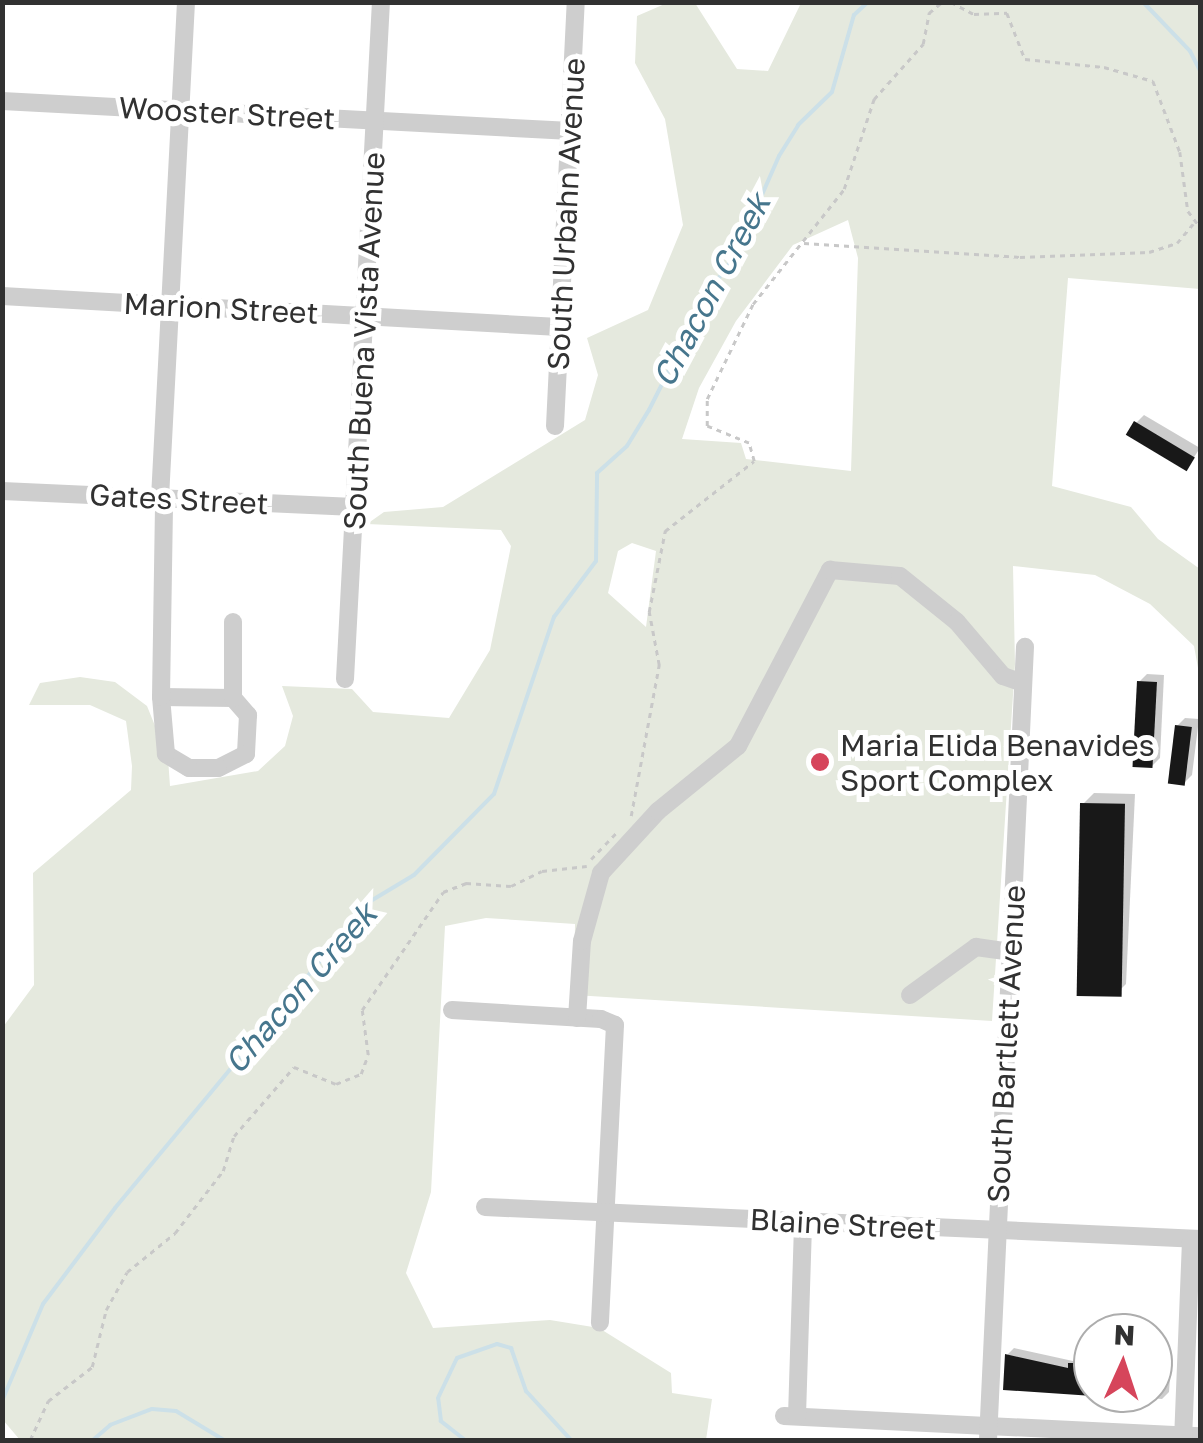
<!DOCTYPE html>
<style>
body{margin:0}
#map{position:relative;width:1203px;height:1443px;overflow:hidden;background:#fff;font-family:"Golos Text",sans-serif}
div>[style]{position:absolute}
.green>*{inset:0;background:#e5e9de}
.shadow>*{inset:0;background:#0003}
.stream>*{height:4px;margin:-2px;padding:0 2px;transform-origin:2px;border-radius:2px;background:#cce0e8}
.building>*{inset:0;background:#181818;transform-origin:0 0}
.path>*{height:2.5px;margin-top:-1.25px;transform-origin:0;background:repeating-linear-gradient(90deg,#c8c8c8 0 5px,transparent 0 10px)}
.minor>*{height:18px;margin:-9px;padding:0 9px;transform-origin:9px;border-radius:9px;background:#cecece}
.dots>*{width:28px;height:28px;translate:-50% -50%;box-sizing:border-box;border:5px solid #fff;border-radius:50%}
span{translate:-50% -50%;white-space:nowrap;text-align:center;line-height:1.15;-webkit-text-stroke:10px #fff;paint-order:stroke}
.street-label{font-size:30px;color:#313131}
.poi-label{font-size:30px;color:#313131}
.left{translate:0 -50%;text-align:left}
.water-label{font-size:32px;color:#46768d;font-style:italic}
.frame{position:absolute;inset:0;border:5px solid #313131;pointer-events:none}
.north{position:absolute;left:1073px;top:1313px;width:100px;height:100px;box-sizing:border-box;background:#fff;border:2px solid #adadad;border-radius:50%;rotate:3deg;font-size:28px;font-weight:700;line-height:40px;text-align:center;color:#313131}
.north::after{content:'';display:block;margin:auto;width:35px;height:45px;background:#d6455b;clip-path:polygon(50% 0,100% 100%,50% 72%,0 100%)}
</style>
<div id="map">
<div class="green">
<i style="clip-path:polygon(evenodd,667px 3px,695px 3px,737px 69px,768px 71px,801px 3px,1200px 3px,1200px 289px,1068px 278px,1052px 486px,1131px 507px,1158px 539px,1200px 569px,1200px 679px,1194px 646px,1150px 604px,1095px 575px,1013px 566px,1015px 664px,992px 1021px,574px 995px,575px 924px,486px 918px,445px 926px,431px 1192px,406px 1273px,433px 1328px,550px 1320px,599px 1328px,671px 1373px,672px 1393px,712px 1399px,706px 1440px,20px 1440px,3px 1420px,3px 1027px,34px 985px,33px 873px,131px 790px,132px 766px,126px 721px,90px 705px,29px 705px,40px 683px,80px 677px,115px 682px,147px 706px,168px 758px,170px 786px,258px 771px,285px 746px,293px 716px,282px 686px,352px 689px,373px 712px,449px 718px,490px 650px,511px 546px,501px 530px,367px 524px,384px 512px,443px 507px,585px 420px,598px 375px,587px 338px,648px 310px,683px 225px,665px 119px,635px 63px,637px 16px,667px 3px,848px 220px,858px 258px,851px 471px,746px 459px,741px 443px,682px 439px,699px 388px,736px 321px,793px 245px,848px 220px,667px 3px,632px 543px,656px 551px,646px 627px,608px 593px,618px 551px,632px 543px)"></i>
</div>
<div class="shadow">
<i style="clip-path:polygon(1144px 415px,1200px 448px,1187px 468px,1136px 423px)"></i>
<i style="clip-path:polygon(1147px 674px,1164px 675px,1160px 758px,1152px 766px,1139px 682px)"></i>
<i style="clip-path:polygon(1185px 718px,1199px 719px,1192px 775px,1184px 783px,1177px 726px)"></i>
<i style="clip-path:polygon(1094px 793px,1135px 794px,1126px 984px,1115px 995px,1083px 804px)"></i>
<i style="clip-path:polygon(1014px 1348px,1073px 1361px,1090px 1357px,1093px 1393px,1153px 1393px,1153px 1376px,1170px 1378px,1169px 1392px,1162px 1399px,1005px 1388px,1007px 1355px)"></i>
</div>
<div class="stream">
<i style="left:1143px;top:2px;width:68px;rotate:46.2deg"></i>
<i style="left:1190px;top:51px;width:22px;rotate:63deg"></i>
<i style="left:2px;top:1401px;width:105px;rotate:-67.1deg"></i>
<i style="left:43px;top:1304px;width:120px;rotate:-53.1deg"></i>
<i style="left:115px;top:1208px;width:398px;rotate:-50.3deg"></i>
<i style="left:369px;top:902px;width:52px;rotate:-31deg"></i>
<i style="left:414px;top:875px;width:114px;rotate:-45.4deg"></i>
<i style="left:494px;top:794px;width:187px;rotate:-71.3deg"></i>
<i style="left:554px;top:617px;width:70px;rotate:-53.1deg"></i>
<i style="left:596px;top:561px;width:88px;rotate:-89.3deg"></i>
<i style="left:597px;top:473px;width:40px;rotate:-42deg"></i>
<i style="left:627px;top:446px;width:42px;rotate:-58.6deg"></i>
<i style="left:649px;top:410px;width:131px;rotate:-63.2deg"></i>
<i style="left:708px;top:293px;width:48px;rotate:-54.3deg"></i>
<i style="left:736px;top:254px;width:107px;rotate:-66.3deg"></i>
<i style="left:779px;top:156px;width:36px;rotate:-58deg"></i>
<i style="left:798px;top:125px;width:47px;rotate:-44.1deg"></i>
<i style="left:832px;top:92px;width:80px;rotate:-74.1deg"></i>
<i style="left:854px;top:15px;width:19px;rotate:-43deg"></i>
<i style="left:93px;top:1440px;width:23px;rotate:-41deg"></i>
<i style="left:110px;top:1425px;width:45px;rotate:-20.9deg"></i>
<i style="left:152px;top:1409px;width:24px;rotate:5deg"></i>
<i style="left:176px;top:1411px;width:56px;rotate:31.1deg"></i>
<i style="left:465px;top:1440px;width:31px;rotate:-142deg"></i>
<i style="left:441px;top:1421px;width:23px;rotate:-97deg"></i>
<i style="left:438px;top:1398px;width:44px;rotate:-64.6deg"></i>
<i style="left:457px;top:1358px;width:42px;rotate:-19.3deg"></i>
<i style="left:497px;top:1344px;width:15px;rotate:16deg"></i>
<i style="left:511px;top:1348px;width:46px;rotate:70.8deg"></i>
<i style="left:526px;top:1391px;width:67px;rotate:47.4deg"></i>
</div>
<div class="building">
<i style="left:1134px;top:421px;width:71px;height:16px;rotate:31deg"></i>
<i style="left:1137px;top:681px;width:20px;height:86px;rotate:3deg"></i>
<i style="left:1175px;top:725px;width:17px;height:59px;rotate:7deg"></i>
<i style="left:1080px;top:803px;width:45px;height:193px;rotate:1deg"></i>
<i style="clip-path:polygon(1005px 1354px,1068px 1368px,1068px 1363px,1085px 1363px,1093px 1396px,1003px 1390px)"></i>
</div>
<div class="path">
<i style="left:951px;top:2px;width:26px;rotate:28deg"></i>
<i style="left:974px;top:14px;width:33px;rotate:-2deg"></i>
<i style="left:1007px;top:13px;width:49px;rotate:68.6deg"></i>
<i style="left:1025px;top:59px;width:79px;rotate:5.8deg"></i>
<i style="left:1104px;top:67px;width:51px;rotate:15.9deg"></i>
<i style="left:1153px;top:81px;width:76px;rotate:69.2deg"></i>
<i style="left:1180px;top:152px;width:60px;rotate:82.3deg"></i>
<i style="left:1188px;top:211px;width:20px;rotate:53deg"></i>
<i style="left:804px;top:243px;width:216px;rotate:3.7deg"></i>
<i style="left:1020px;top:257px;width:129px;rotate:-2.2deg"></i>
<i style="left:1149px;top:252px;width:29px;rotate:-18deg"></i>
<i style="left:1177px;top:243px;width:25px;rotate:-50deg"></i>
<i style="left:631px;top:816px;width:154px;rotate:-79.5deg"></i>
<i style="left:659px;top:665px;width:54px;rotate:-100.7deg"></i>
<i style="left:649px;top:612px;width:83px;rotate:-78.8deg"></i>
<i style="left:665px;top:531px;width:113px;rotate:-38.2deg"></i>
<i style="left:754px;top:461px;width:19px;rotate:-106deg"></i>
<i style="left:749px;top:443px;width:45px;rotate:-158deg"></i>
<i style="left:707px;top:426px;width:27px;rotate:-90deg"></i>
<i style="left:707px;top:399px;width:106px;rotate:-64.2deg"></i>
<i style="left:753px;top:304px;width:147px;rotate:-51.6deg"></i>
<i style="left:844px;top:189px;width:95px;rotate:-71.6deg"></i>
<i style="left:874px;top:99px;width:74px;rotate:-48.3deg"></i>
<i style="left:923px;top:44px;width:32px;rotate:-79deg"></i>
<i style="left:929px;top:13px;width:17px;rotate:-40deg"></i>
<i style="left:591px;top:859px;width:37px;rotate:-46deg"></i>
<i style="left:30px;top:1440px;width:43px;rotate:-65.2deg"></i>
<i style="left:48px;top:1401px;width:56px;rotate:-37.7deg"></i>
<i style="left:92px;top:1367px;width:59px;rotate:-76.2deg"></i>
<i style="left:106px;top:1310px;width:43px;rotate:-61.1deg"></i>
<i style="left:127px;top:1272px;width:62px;rotate:-39.1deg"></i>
<i style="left:175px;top:1233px;width:78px;rotate:-52.3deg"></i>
<i style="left:223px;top:1171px;width:37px;rotate:-73deg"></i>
<i style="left:234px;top:1136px;width:91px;rotate:-49deg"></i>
<i style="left:294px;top:1067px;width:45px;rotate:22deg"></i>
<i style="left:336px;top:1084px;width:27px;rotate:-22deg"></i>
<i style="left:361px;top:1074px;width:20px;rotate:-70deg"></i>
<i style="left:368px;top:1055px;width:45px;rotate:-97.6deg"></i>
<i style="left:362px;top:1010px;width:143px;rotate:-55.5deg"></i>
<i style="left:443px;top:892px;width:25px;rotate:-21deg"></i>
<i style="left:466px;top:883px;width:45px;rotate:3.8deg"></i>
<i style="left:511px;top:886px;width:34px;rotate:-26deg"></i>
<i style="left:542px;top:871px;width:45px;rotate:-6.3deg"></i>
</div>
<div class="minor">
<i style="left:2px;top:101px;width:570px;rotate:3.02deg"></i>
<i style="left:2px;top:296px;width:558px;rotate:3.19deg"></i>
<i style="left:555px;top:426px;width:425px;rotate:-87.2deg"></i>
<i style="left:2px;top:491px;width:353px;rotate:2.6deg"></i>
<i style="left:160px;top:498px;width:497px;rotate:-87deg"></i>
<i style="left:345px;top:679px;width:678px;rotate:-86.96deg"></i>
<i style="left:161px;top:697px;width:72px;rotate:0.8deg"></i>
<i style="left:233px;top:698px;width:23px;rotate:49deg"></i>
<i style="left:248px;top:715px;width:39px;rotate:93deg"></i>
<i style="left:246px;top:754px;width:31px;rotate:153deg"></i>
<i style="left:218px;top:768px;width:29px;rotate:180deg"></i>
<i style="left:189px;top:768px;width:27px;rotate:-149deg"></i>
<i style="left:166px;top:754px;width:57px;rotate:-95deg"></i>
<i style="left:161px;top:697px;width:199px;rotate:-89.1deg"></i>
<i style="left:233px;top:698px;width:76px;rotate:-90deg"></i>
<i style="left:910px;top:995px;width:82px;rotate:-36deg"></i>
<i style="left:976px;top:947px;width:35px;rotate:8deg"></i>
<i style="left:452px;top:1010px;width:149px;rotate:3.5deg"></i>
<i style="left:601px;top:1019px;width:15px;rotate:23deg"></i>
<i style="left:615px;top:1025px;width:298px;rotate:92.9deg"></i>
<i style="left:577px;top:1018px;width:77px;rotate:-86.3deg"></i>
<i style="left:582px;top:941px;width:71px;rotate:-74.4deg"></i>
<i style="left:601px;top:873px;width:84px;rotate:-47.4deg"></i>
<i style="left:658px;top:811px;width:103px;rotate:-39.1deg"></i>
<i style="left:738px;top:746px;width:199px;rotate:-62.4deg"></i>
<i style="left:830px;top:570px;width:70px;rotate:4.9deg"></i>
<i style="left:900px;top:576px;width:73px;rotate:38.9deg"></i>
<i style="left:957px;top:622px;width:71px;rotate:49.6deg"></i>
<i style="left:1003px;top:676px;width:21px;rotate:19deg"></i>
<i style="left:485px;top:1207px;width:716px;rotate:2.56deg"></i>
<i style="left:784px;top:1416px;width:416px;rotate:2.8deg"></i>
<i style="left:797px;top:1416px;width:194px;rotate:-88.2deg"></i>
<i style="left:988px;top:1440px;width:794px;rotate:-87.33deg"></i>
<i style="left:1183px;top:1440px;width:201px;rotate:-87.7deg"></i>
</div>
<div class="dots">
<i style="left:820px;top:762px;background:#d6455b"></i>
</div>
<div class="street-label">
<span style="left:227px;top:113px;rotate:3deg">Wooster Street</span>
<span style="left:566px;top:214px;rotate:-87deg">South Urbahn Avenue</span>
<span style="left:221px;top:308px;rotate:3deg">Marion Street</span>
<span style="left:364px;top:341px;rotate:-87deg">South Buena Vista Avenue</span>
<span style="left:179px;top:499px;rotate:3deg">Gates Street</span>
<span style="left:1006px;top:1044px;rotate:-87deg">South Bartlett Avenue</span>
<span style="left:843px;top:1224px;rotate:3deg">Blaine Street</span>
</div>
<div class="poi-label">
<span class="left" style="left:840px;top:762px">Maria Elida Benavides<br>Sport Complex</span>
</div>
<div class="water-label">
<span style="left:711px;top:290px;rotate:-62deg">Chacon Creek</span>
<span style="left:300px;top:988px;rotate:-49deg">Chacon Creek</span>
</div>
<div class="frame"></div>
<div class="north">N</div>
</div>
